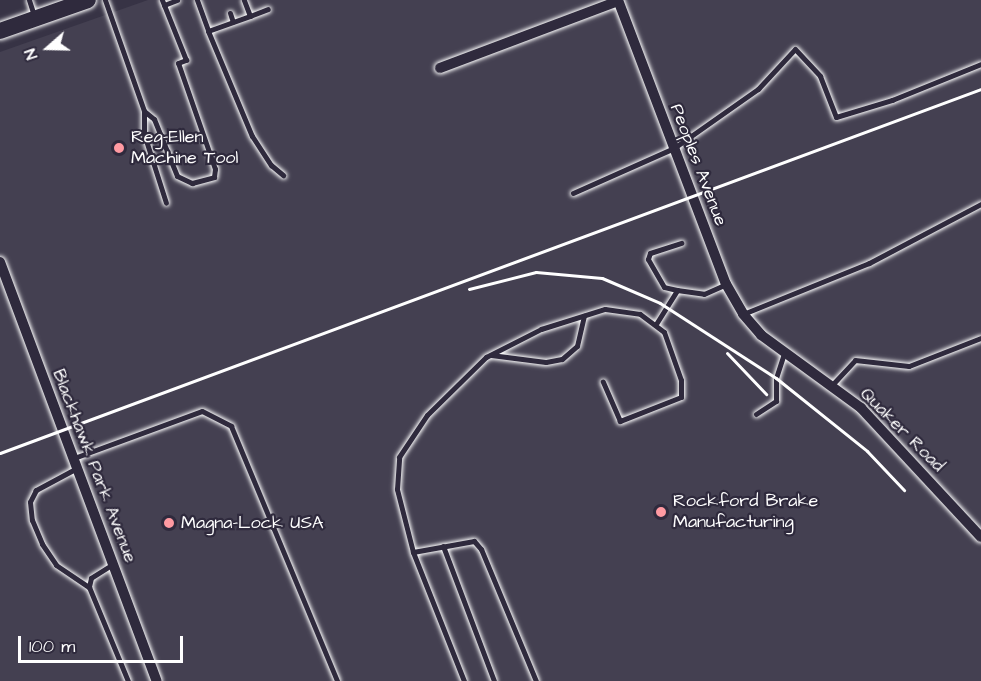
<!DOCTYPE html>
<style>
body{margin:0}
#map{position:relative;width:981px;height:681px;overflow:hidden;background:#373345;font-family:"Architects Daughter",sans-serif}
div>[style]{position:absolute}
.built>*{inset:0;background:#444051}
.roads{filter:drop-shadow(0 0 2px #fff) drop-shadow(0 0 2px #fff)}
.service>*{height:5px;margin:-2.5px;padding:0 2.5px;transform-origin:2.5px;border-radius:2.5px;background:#2f2a3d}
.minor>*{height:10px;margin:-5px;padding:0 5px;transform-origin:5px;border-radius:5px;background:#2f2a3d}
.primary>*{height:16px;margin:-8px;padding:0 8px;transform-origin:8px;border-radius:8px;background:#2f2a3d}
.rail>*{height:3px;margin:-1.5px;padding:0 1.5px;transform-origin:1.5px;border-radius:1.5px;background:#fff}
.dots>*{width:16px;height:16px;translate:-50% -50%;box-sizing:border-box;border:3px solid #2f2a3d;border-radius:50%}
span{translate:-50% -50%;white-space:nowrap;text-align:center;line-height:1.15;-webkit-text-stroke:4.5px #2f2a3d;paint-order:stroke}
.poi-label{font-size:18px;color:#fff}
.left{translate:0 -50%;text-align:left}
.street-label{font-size:18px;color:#fff}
.north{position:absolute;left:18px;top:18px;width:60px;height:60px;-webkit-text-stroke:4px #2f2a3d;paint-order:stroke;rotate:250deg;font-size:16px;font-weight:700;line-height:24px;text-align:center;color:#fff}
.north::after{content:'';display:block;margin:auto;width:21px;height:27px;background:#fff;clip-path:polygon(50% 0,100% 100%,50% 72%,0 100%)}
.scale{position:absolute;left:18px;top:636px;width:165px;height:27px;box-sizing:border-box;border:3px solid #fff;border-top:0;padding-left:8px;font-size:18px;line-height:21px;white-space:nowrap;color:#fff;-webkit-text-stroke:4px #2f2a3d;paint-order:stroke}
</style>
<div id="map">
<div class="built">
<i style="clip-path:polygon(148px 0,981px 0,981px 681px,0 681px,0 52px)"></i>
</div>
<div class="roads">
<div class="service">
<i style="left:29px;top:0;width:16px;rotate:72deg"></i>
<i style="left:105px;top:0;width:118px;rotate:70.6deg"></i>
<i style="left:144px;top:111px;width:23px;rotate:90deg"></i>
<i style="left:144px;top:134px;width:72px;rotate:72.3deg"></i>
<i style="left:197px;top:0;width:33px;rotate:70deg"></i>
<i style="left:208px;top:31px;width:45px;rotate:-19.7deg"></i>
<i style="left:250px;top:16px;width:17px;rotate:-111deg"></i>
<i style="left:164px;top:5px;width:14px;rotate:-21deg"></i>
<i style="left:230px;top:13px;width:9px;rotate:72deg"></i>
<i style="left:250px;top:16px;width:19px;rotate:-21deg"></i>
<i style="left:208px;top:31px;width:114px;rotate:67.3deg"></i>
<i style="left:252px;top:136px;width:35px;rotate:57deg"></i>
<i style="left:271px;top:165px;width:16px;rotate:40deg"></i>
<i style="left:144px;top:111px;width:13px;rotate:39deg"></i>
<i style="left:154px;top:119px;width:61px;rotate:68deg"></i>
<i style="left:177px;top:176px;width:17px;rotate:25deg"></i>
<i style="left:192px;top:183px;width:23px;rotate:-15deg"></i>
<i style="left:214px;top:177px;width:8px;rotate:-83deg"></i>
<i style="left:215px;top:169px;width:112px;rotate:-109.2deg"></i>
<i style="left:178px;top:63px;width:9px;rotate:-21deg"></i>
<i style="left:186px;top:60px;width:65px;rotate:-111.8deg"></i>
<i style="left:573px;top:193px;width:111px;rotate:-24deg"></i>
<i style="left:674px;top:148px;width:103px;rotate:-35.1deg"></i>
<i style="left:758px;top:89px;width:54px;rotate:-47.2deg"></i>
<i style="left:795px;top:49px;width:37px;rotate:47deg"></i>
<i style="left:820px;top:76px;width:44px;rotate:68.7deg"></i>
<i style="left:836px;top:117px;width:59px;rotate:-16.9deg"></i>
<i style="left:892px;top:100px;width:96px;rotate:-22deg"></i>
<i style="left:677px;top:290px;width:13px;rotate:-167deg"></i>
<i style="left:664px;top:287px;width:32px;rotate:-120deg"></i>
<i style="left:648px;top:259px;width:6px;rotate:-72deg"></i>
<i style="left:650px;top:253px;width:33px;rotate:-18deg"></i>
<i style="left:743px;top:314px;width:136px;rotate:-22deg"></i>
<i style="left:869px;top:263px;width:127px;rotate:-27.8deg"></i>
<i style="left:656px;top:324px;width:40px;rotate:-58deg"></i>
<i style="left:677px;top:290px;width:27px;rotate:8deg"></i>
<i style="left:704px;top:294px;width:24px;rotate:-24deg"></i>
<i style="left:491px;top:355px;width:55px;rotate:7.3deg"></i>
<i style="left:546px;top:362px;width:16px;rotate:-11deg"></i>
<i style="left:562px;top:359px;width:20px;rotate:-41deg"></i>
<i style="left:577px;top:346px;width:31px;rotate:-77deg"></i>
<i style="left:831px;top:386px;width:35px;rotate:-47deg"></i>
<i style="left:855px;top:360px;width:54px;rotate:6.3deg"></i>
<i style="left:909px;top:366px;width:77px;rotate:-21.3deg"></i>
<i style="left:756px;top:414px;width:24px;rotate:-33deg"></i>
<i style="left:776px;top:401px;width:23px;rotate:-90deg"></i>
<i style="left:776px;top:378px;width:26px;rotate:-72deg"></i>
<i style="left:74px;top:458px;width:136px;rotate:-20.2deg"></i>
<i style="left:202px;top:411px;width:33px;rotate:27deg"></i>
<i style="left:231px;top:426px;width:276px;rotate:67.4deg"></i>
<i style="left:77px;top:468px;width:47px;rotate:151.8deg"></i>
<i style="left:36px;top:490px;width:13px;rotate:117deg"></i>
<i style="left:30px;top:502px;width:18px;rotate:84deg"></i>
<i style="left:32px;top:520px;width:26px;rotate:67deg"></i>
<i style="left:42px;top:544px;width:25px;rotate:56deg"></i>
<i style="left:56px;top:565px;width:40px;rotate:34deg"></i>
<i style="left:443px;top:546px;width:144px;rotate:69.3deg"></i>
<i style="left:413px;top:552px;width:62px;rotate:-10.2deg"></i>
<i style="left:474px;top:541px;width:11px;rotate:49deg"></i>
<i style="left:481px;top:549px;width:143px;rotate:67.4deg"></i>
<i style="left:113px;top:564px;width:26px;rotate:148deg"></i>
<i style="left:91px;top:578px;width:9px;rotate:103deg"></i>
<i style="left:89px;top:587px;width:102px;rotate:67.5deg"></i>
<i style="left:464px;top:681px;width:139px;rotate:-111.6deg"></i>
<i style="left:413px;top:552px;width:65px;rotate:-104.3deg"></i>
<i style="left:397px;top:489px;width:32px;rotate:-86deg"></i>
<i style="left:399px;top:457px;width:50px;rotate:-56.3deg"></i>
<i style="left:427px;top:415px;width:83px;rotate:-44.5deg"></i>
<i style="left:486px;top:357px;width:62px;rotate:-27deg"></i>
<i style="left:541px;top:329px;width:67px;rotate:-17.4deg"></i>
<i style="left:605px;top:309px;width:35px;rotate:8deg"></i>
<i style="left:640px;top:314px;width:30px;rotate:37deg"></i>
<i style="left:664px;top:332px;width:51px;rotate:70.5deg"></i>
<i style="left:681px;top:380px;width:17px;rotate:90deg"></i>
<i style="left:681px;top:397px;width:66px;rotate:158.5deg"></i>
<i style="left:620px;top:421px;width:43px;rotate:-113.6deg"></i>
</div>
<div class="minor">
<i style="left:618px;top:0;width:304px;rotate:69.2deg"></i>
<i style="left:726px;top:284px;width:34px;rotate:60deg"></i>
<i style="left:743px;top:314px;width:28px;rotate:49deg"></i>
<i style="left:761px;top:335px;width:124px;rotate:36.1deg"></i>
<i style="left:861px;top:408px;width:176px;rotate:47.1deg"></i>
<i style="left:440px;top:68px;width:190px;rotate:-20.6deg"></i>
<i style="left:0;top:262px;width:447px;rotate:69.5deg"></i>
</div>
<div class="primary">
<i style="left:0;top:31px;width:93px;rotate:-19.4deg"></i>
</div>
</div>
<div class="rail">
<i style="left:469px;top:289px;width:69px;rotate:-14.2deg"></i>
<i style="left:536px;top:272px;width:66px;rotate:5.2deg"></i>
<i style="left:602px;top:278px;width:63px;rotate:23.3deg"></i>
<i style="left:660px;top:303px;width:138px;rotate:32.9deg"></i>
<i style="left:776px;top:378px;width:117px;rotate:38.7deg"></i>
<i style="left:867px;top:451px;width:54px;rotate:46.5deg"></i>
<i style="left:727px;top:353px;width:57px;rotate:46.4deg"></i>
<i style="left:0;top:453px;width:1046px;rotate:-20.36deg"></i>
</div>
<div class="dots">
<i style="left:119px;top:148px;background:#ff9aa2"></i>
<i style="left:661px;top:512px;background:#ff9aa2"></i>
<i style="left:169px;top:523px;background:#ff9aa2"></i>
</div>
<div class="poi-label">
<span class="left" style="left:131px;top:148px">Reg-Ellen<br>Machine Tool</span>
<span class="left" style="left:673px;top:512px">Rockford Brake<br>Manufacturing</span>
<span class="left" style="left:181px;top:523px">Magna-Lock USA</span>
</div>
<div class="street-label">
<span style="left:698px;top:165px;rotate:69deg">Peoples Avenue</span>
<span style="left:902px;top:430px;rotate:45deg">Quaker Road</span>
<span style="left:94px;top:466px;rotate:69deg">Blackhawk Park Avenue</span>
</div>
<div class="north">N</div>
<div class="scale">100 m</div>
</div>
